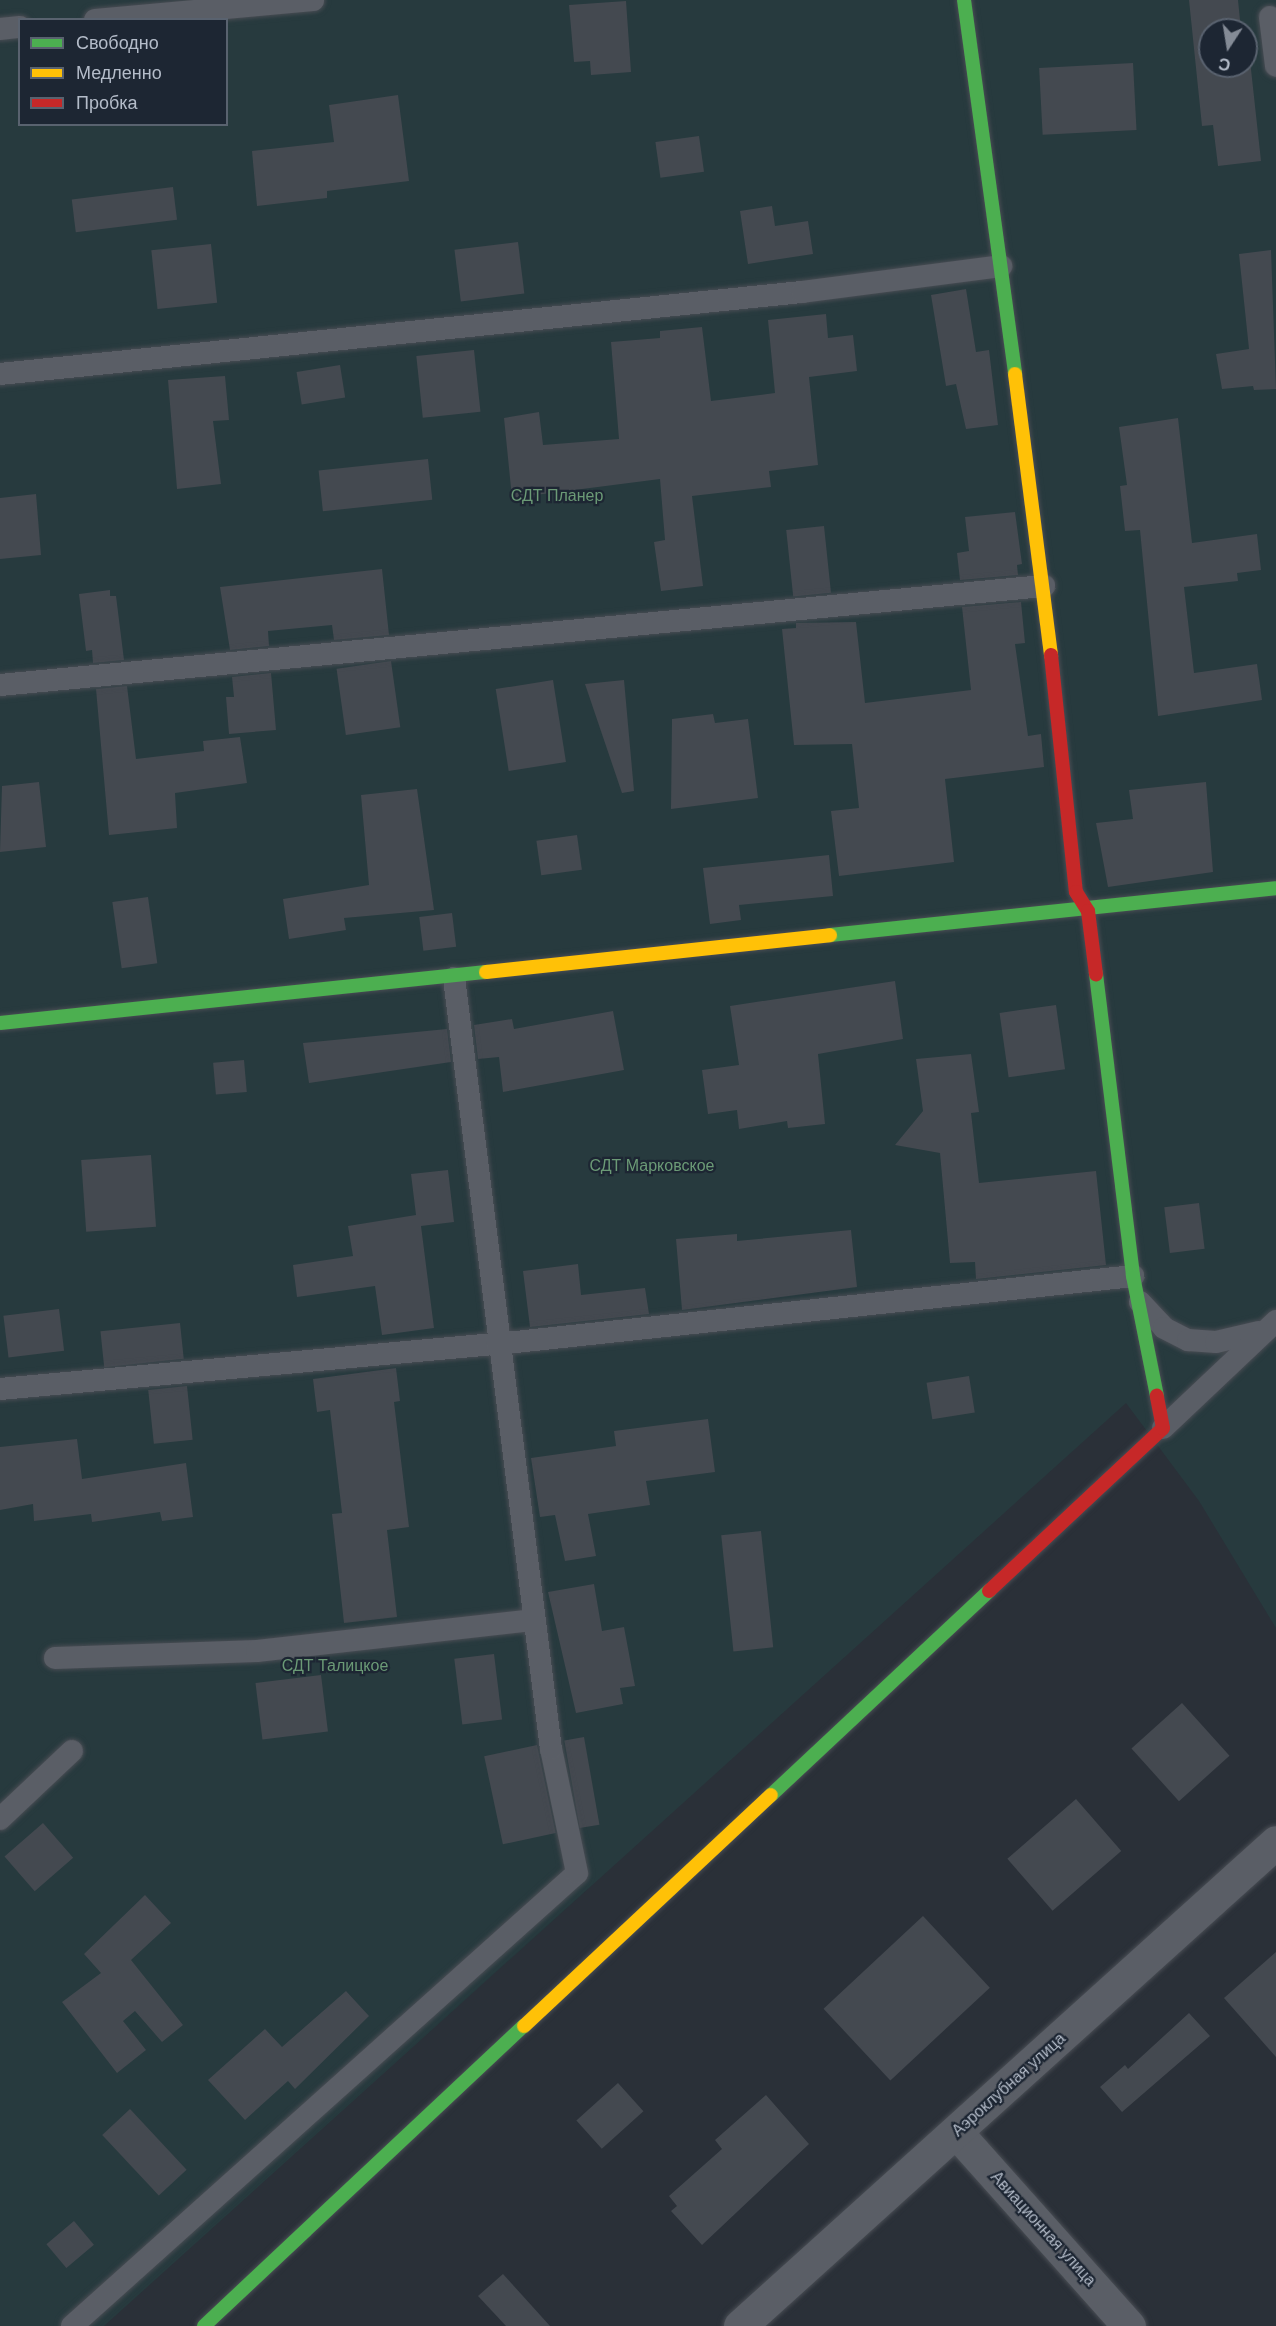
<!DOCTYPE html>
<meta charset="utf-8">
<style>
body{margin:0}
#map{position:relative;width:1276px;height:2326px;overflow:hidden;background:#2a3038;font-family:Helvetica,sans-serif}
div>[style]{position:absolute}
.green>*{inset:0;background:#273a3e}
.building>*{inset:0;background:#444950;transform-origin:0 0}
.roads{filter:drop-shadow(0 0 2px #484c53) drop-shadow(0 0 2px #484c53)}
.lane>*{height:22px;margin:-11px;padding:0 11px;transform-origin:11px;border-radius:11px;background:#5a5e66}
.street>*{height:33px;margin:-16.5px;padding:0 16.5px;transform-origin:16.5px;border-radius:16.5px;background:#5a5e66}
.fast>*{height:14px;margin:-7px;padding:0 7px;transform-origin:7px;border-radius:7px;background:#4caf50}
.slow>*{height:14px;margin:-7px;padding:0 7px;transform-origin:7px;border-radius:7px;background:#ffc107}
.jam>*{height:14px;margin:-7px;padding:0 7px;transform-origin:7px;border-radius:7px;background:#c62828}
span{translate:-50% -50%;white-space:nowrap;text-align:center;line-height:1.15;-webkit-text-stroke:4.5px #1d2633;paint-order:stroke}
.park-label{font-size:16px;color:#6b9a76}
.street-label{font-size:16px;color:#b4bcc9}
.legend{position:absolute;left:18px;top:18px;width:210px;height:108px;box-sizing:border-box;background:#1d2633;border:2px solid #59626f;margin:0;padding:8px 10px;list-style:none;font-size:18px;color:#b4bcc9}
.legend li{display:flex;align-items:center;gap:12px;height:30px}
.legend b{width:30px;border:2px solid #59626f}
.north{position:absolute;left:1198px;top:18px;width:60px;height:60px;box-sizing:border-box;background:#1d2633;border:2px solid #59626f;border-radius:50%;rotate:192deg;font-size:16px;font-weight:700;line-height:24px;text-align:center;color:#b4bcc9}
.north::after{content:'';display:block;margin:auto;width:21px;height:27px;background:#848b96;clip-path:polygon(50% 0,100% 100%,50% 72%,0 100%)}
</style>
<div id="map">
<div class="green">
<i style="clip-path:polygon(evenodd,0 0,1276px 0,1276px 1628px,1199px 1501px,1126px 1403px,104px 2326px,0 2326px,0 0,20px 20px,226px 20px,226px 124px,20px 124px,20px 20px,0 0,1210px 30px,1246px 30px,1246px 66px,1210px 66px,1210px 30px)"></i>
</div>
<div class="building">
<i style="clip-path:polygon(1189px 0,1238px 0,1241px 30px,1210px 30px,1210px 66px,1246px 66px,1249px 51px,1261px 161px,1218px 166px,1213px 125px,1202px 126px)"></i>
<i style="clip-path:polygon(626px 1px,631px 72px,591px 75px,590px 61px,574px 62px,569px 5px)"></i>
<i style="left:1133px;top:63px;width:67px;height:94px;rotate:87deg"></i>
<i style="clip-path:polygon(398px 95px,409px 181px,327px 191px,327px 198px,257px 206px,252px 151px,334px 142px,329px 105px)"></i>
<i style="left:699px;top:136px;width:36px;height:44px;rotate:82deg"></i>
<i style="left:173px;top:187px;width:33px;height:102px;rotate:83deg"></i>
<i style="clip-path:polygon(772px 206px,775px 226px,808px 221px,813px 254px,748px 264px,740px 211px)"></i>
<i style="left:518px;top:242px;width:52px;height:64px;rotate:83deg"></i>
<i style="left:211px;top:244px;width:59px;height:60px;rotate:84deg"></i>
<i style="clip-path:polygon(1271px 250px,1276px 389px,1254px 390px,1253px 386px,1222px 389px,1216px 354px,1249px 349px,1239px 254px)"></i>
<i style="clip-path:polygon(966px 289px,976px 352px,989px 350px,998px 425px,966px 429px,956px 384px,946px 386px,931px 295px)"></i>
<i style="clip-path:polygon(826px 314px,828px 338px,853px 335px,857px 371px,809px 377px,818px 465px,769px 471px,771px 487px,692px 496px,703px 586px,661px 591px,654px 542px,665px 540px,660px 479px,512px 498px,504px 418px,539px 412px,543px 445px,619px 439px,611px 342px,660px 338px,660px 331px,702px 327px,711px 401px,775px 393px,768px 320px)"></i>
<i style="left:474px;top:350px;width:62px;height:58px;rotate:84deg"></i>
<i style="left:340px;top:365px;width:33px;height:44px;rotate:81deg"></i>
<i style="clip-path:polygon(225px 376px,229px 420px,213px 421px,221px 484px,177px 489px,168px 380px)"></i>
<i style="clip-path:polygon(1178px 418px,1192px 543px,1257px 534px,1261px 570px,1237px 573px,1238px 581px,1184px 587px,1194px 673px,1257px 664px,1262px 700px,1158px 716px,1140px 530px,1125px 531px,1120px 486px,1127px 485px,1119px 427px)"></i>
<i style="left:428px;top:459px;width:41px;height:110px;rotate:84deg"></i>
<i style="clip-path:polygon(36px 494px,41px 555px,0 559px,0 498px)"></i>
<i style="clip-path:polygon(1015px 512px,1022px 564px,1017px 565px,1018px 575px,960px 580px,957px 553px,969px 551px,965px 517px)"></i>
<i style="left:824px;top:526px;width:67px;height:38px;rotate:84deg"></i>
<i style="clip-path:polygon(382px 569px,389px 635px,334px 640px,332px 625px,268px 631px,269px 646px,230px 650px,220px 587px)"></i>
<i style="clip-path:polygon(110px 590px,110px 596px,116px 596px,124px 660px,93px 663px,92px 650px,86px 651px,79px 594px)"></i>
<i style="clip-path:polygon(1021px 602px,1025px 643px,1015px 644px,1028px 736px,1041px 734px,1044px 767px,945px 779px,954px 862px,839px 876px,831px 811px,859px 808px,852px 744px,794px 745px,782px 629px,796px 628px,796px 623px,856px 622px,865px 703px,971px 690px,962px 607px)"></i>
<i style="left:391px;top:661px;width:67px;height:55px;rotate:82deg"></i>
<i style="clip-path:polygon(271px 673px,276px 730px,229px 734px,226px 697px,234px 697px,232px 677px)"></i>
<i style="left:553px;top:680px;width:83px;height:58px;rotate:81deg"></i>
<i style="clip-path:polygon(624px 680px,634px 791px,622px 793px,585px 684px)"></i>
<i style="clip-path:polygon(127px 686px,136px 759px,204px 751px,203px 741px,240px 737px,247px 783px,175px 793px,177px 828px,109px 835px,96px 689px)"></i>
<i style="clip-path:polygon(713px 714px,715px 723px,748px 719px,758px 798px,671px 809px,672px 719px)"></i>
<i style="clip-path:polygon(39px 782px,46px 847px,0 852px,2px 786px)"></i>
<i style="clip-path:polygon(1206px 782px,1213px 872px,1108px 887px,1096px 823px,1133px 819px,1129px 790px)"></i>
<i style="clip-path:polygon(417px 789px,434px 910px,344px 918px,346px 930px,289px 939px,283px 899px,369px 885px,361px 795px)"></i>
<i style="left:577px;top:835px;width:35px;height:41px;rotate:82deg"></i>
<i style="clip-path:polygon(829px 855px,833px 896px,739px 905px,741px 920px,710px 924px,703px 868px)"></i>
<i style="left:148px;top:897px;width:67px;height:36px;rotate:82deg"></i>
<i style="left:452px;top:913px;width:34px;height:33px;rotate:83deg"></i>
<i style="clip-path:polygon(895px 981px,903px 1039px,818px 1054px,825px 1124px,788px 1128px,787px 1121px,739px 1129px,737px 1110px,708px 1114px,702px 1070px,739px 1065px,730px 1006px)"></i>
<i style="left:1056px;top:1005px;width:65px;height:57px;rotate:82deg"></i>
<i style="clip-path:polygon(613px 1011px,624px 1070px,503px 1092px,499px 1057px,478px 1059px,474px 1025px,512px 1019px,514px 1029px)"></i>
<i style="clip-path:polygon(447px 1029px,451px 1062px,309px 1083px,303px 1043px)"></i>
<i style="clip-path:polygon(971px 1054px,979px 1112px,971px 1113px,979px 1183px,1096px 1171px,1106px 1265px,976px 1279px,975px 1262px,950px 1263px,940px 1153px,895px 1145px,923px 1111px,916px 1059px)"></i>
<i style="left:244px;top:1060px;width:32px;height:31px;rotate:85deg"></i>
<i style="left:151px;top:1155px;width:72px;height:70px;rotate:86deg"></i>
<i style="clip-path:polygon(448px 1170px,454px 1222px,421px 1226px,434px 1328px,382px 1335px,375px 1286px,297px 1297px,293px 1265px,353px 1256px,348px 1226px,416px 1215px,411px 1174px)"></i>
<i style="left:1199px;top:1203px;width:46px;height:35px;rotate:83deg"></i>
<i style="clip-path:polygon(851px 1230px,857px 1287px,682px 1310px,676px 1239px,737px 1234px,737px 1241px)"></i>
<i style="clip-path:polygon(578px 1264px,581px 1295px,645px 1288px,649px 1314px,530px 1327px,523px 1271px)"></i>
<i style="left:59px;top:1309px;width:42px;height:56px;rotate:83deg"></i>
<i style="left:180px;top:1323px;width:36px;height:80px;rotate:84deg"></i>
<i style="clip-path:polygon(396px 1368px,400px 1401px,394px 1402px,409px 1527px,387px 1530px,397px 1617px,344px 1623px,332px 1514px,342px 1513px,330px 1410px,317px 1412px,313px 1379px)"></i>
<i style="left:969px;top:1376px;width:37px;height:43px;rotate:81deg"></i>
<i style="left:187px;top:1386px;width:54px;height:39px;rotate:84deg"></i>
<i style="clip-path:polygon(708px 1419px,715px 1472px,646px 1481px,650px 1505px,588px 1514px,596px 1556px,565px 1561px,555px 1515px,540px 1517px,531px 1458px,616px 1446px,614px 1431px)"></i>
<i style="clip-path:polygon(77px 1439px,82px 1479px,186px 1463px,193px 1517px,162px 1521px,160px 1512px,92px 1522px,91px 1514px,34px 1521px,33px 1504px,0 1510px,0 1447px)"></i>
<i style="left:761px;top:1531px;width:117px;height:40px;rotate:84deg"></i>
<i style="clip-path:polygon(594px 1584px,602px 1631px,624px 1627px,635px 1686px,620px 1688px,623px 1704px,576px 1713px,548px 1592px)"></i>
<i style="left:494px;top:1654px;width:66px;height:40px;rotate:83deg"></i>
<i style="left:321px;top:1675px;width:57px;height:66px;rotate:83deg"></i>
<i style="left:1182px;top:1703px;width:71px;height:68px;rotate:48deg"></i>
<i style="left:584px;top:1737px;width:89px;height:20px;rotate:80deg"></i>
<i style="left:537px;top:1745px;width:90px;height:54px;rotate:78deg"></i>
<i style="left:1076px;top:1799px;width:69px;height:91px;rotate:49deg"></i>
<i style="left:43px;top:1823px;width:46px;height:51px;rotate:49deg"></i>
<i style="clip-path:polygon(145px 1895px,171px 1923px,131px 1960px,183px 2025px,162px 2042px,135px 2011px,123px 2021px,146px 2050px,117px 2073px,62px 2002px,101px 1973px,84px 1954px)"></i>
<i style="left:923px;top:1916px;width:98px;height:136px;rotate:47deg"></i>
<i style="clip-path:polygon(1276px 1952px,1276px 2057px,1224px 1998px)"></i>
<i style="clip-path:polygon(346px 1991px,369px 2016px,295px 2089px,288px 2081px,245px 2120px,208px 2080px,265px 2029px,282px 2047px)"></i>
<i style="clip-path:polygon(1189px 2013px,1210px 2036px,1122px 2112px,1100px 2087px,1125px 2065px,1128px 2069px)"></i>
<i style="left:618px;top:2083px;width:38px;height:56px;rotate:48deg"></i>
<i style="clip-path:polygon(766px 2095px,809px 2144px,702px 2245px,671px 2211px,677px 2206px,669px 2196px,722px 2149px,715px 2140px)"></i>
<i style="left:130px;top:2109px;width:83px;height:38px;rotate:47deg"></i>
<i style="left:74px;top:2221px;width:31px;height:36px;rotate:50deg"></i>
<i style="clip-path:polygon(503px 2274px,550px 2326px,506px 2326px,478px 2296px)"></i>
</div>
<div class="roads">
<div class="lane">
<i style="left:1270px;top:17px;width:49px;rotate:83deg"></i>
<i style="left:95px;top:20px;width:219px;rotate:-5.2deg"></i>
<i style="left:0;top:29px;width:20px;rotate:-6deg"></i>
<i style="left:0;top:374px;width:806px;rotate:-5.84deg"></i>
<i style="left:802px;top:292px;width:201px;rotate:-7.4deg"></i>
<i style="left:0;top:685px;width:1049px;rotate:-5.42deg"></i>
<i style="left:1140px;top:1302px;width:35px;rotate:47deg"></i>
<i style="left:1164px;top:1328px;width:27px;rotate:27deg"></i>
<i style="left:1188px;top:1340px;width:28px;rotate:4deg"></i>
<i style="left:1216px;top:1342px;width:44px;rotate:-13.1deg"></i>
<i style="left:0;top:1389px;width:499px;rotate:-5.2deg"></i>
<i style="left:497px;top:1344px;width:640px;rotate:-6.1deg"></i>
<i style="left:1163px;top:1428px;width:156px;rotate:-43.4deg"></i>
<i style="left:55px;top:1658px;width:202px;rotate:-2deg"></i>
<i style="left:257px;top:1651px;width:279px;rotate:-6.4deg"></i>
<i style="left:0;top:1819px;width:99px;rotate:-43.4deg"></i>
<i style="left:72px;top:2326px;width:678px;rotate:-41.89deg"></i>
<i style="left:577px;top:1873px;width:127px;rotate:-101.8deg"></i>
<i style="left:551px;top:1749px;width:777px;rotate:-97.17deg"></i>
</div>
<div class="street">
<i style="left:956px;top:2132px;width:260px;rotate:48.3deg"></i>
<i style="left:740px;top:2326px;width:722px;rotate:-42.08deg"></i>
</div>
<div class="fast">
<i style="left:964px;top:0;width:377px;rotate:82.2deg"></i>
<i style="left:830px;top:935px;width:448px;rotate:-6deg"></i>
<i style="left:1096px;top:974px;width:304px;rotate:83deg"></i>
<i style="left:1133px;top:1276px;width:122px;rotate:78.7deg"></i>
<i style="left:0;top:1023px;width:489px;rotate:-6deg"></i>
<i style="left:771px;top:1795px;width:299px;rotate:-43.1deg"></i>
<i style="left:204px;top:2326px;width:439px;rotate:-43.2deg"></i>
</div>
<div class="slow">
<i style="left:1015px;top:374px;width:283px;rotate:82.7deg"></i>
<i style="left:486px;top:972px;width:346px;rotate:-6.1deg"></i>
<i style="left:524px;top:2026px;width:338px;rotate:-43.1deg"></i>
</div>
<div class="jam">
<i style="left:1051px;top:655px;width:238px;rotate:84deg"></i>
<i style="left:1076px;top:892px;width:22px;rotate:58deg"></i>
<i style="left:1088px;top:911px;width:64px;rotate:82.8deg"></i>
<i style="left:989px;top:1591px;width:238px;rotate:-43.1deg"></i>
<i style="left:1163px;top:1428px;width:33px;rotate:-101deg"></i>
</div>
</div>
<div class="park-label">
<span style="left:557px;top:496px">СДТ Планер</span>
<span style="left:652px;top:1166px">СДТ Марковское</span>
<span style="left:335px;top:1666px">СДТ Талицкое</span>
</div>
<div class="street-label">
<span style="left:1009px;top:2085px;rotate:-42deg">Аэроклубная улица</span>
<span style="left:1043px;top:2229px;rotate:48deg">Авиационная улица</span>
</div>
<ul class="legend">
<li><b style="height:8px;background:#4caf50"></b>Свободно</li>
<li><b style="height:8px;background:#ffc107"></b>Медленно</li>
<li><b style="height:8px;background:#c62828"></b>Пробка</li>
</ul>
<div class="north">С</div>
</div>
